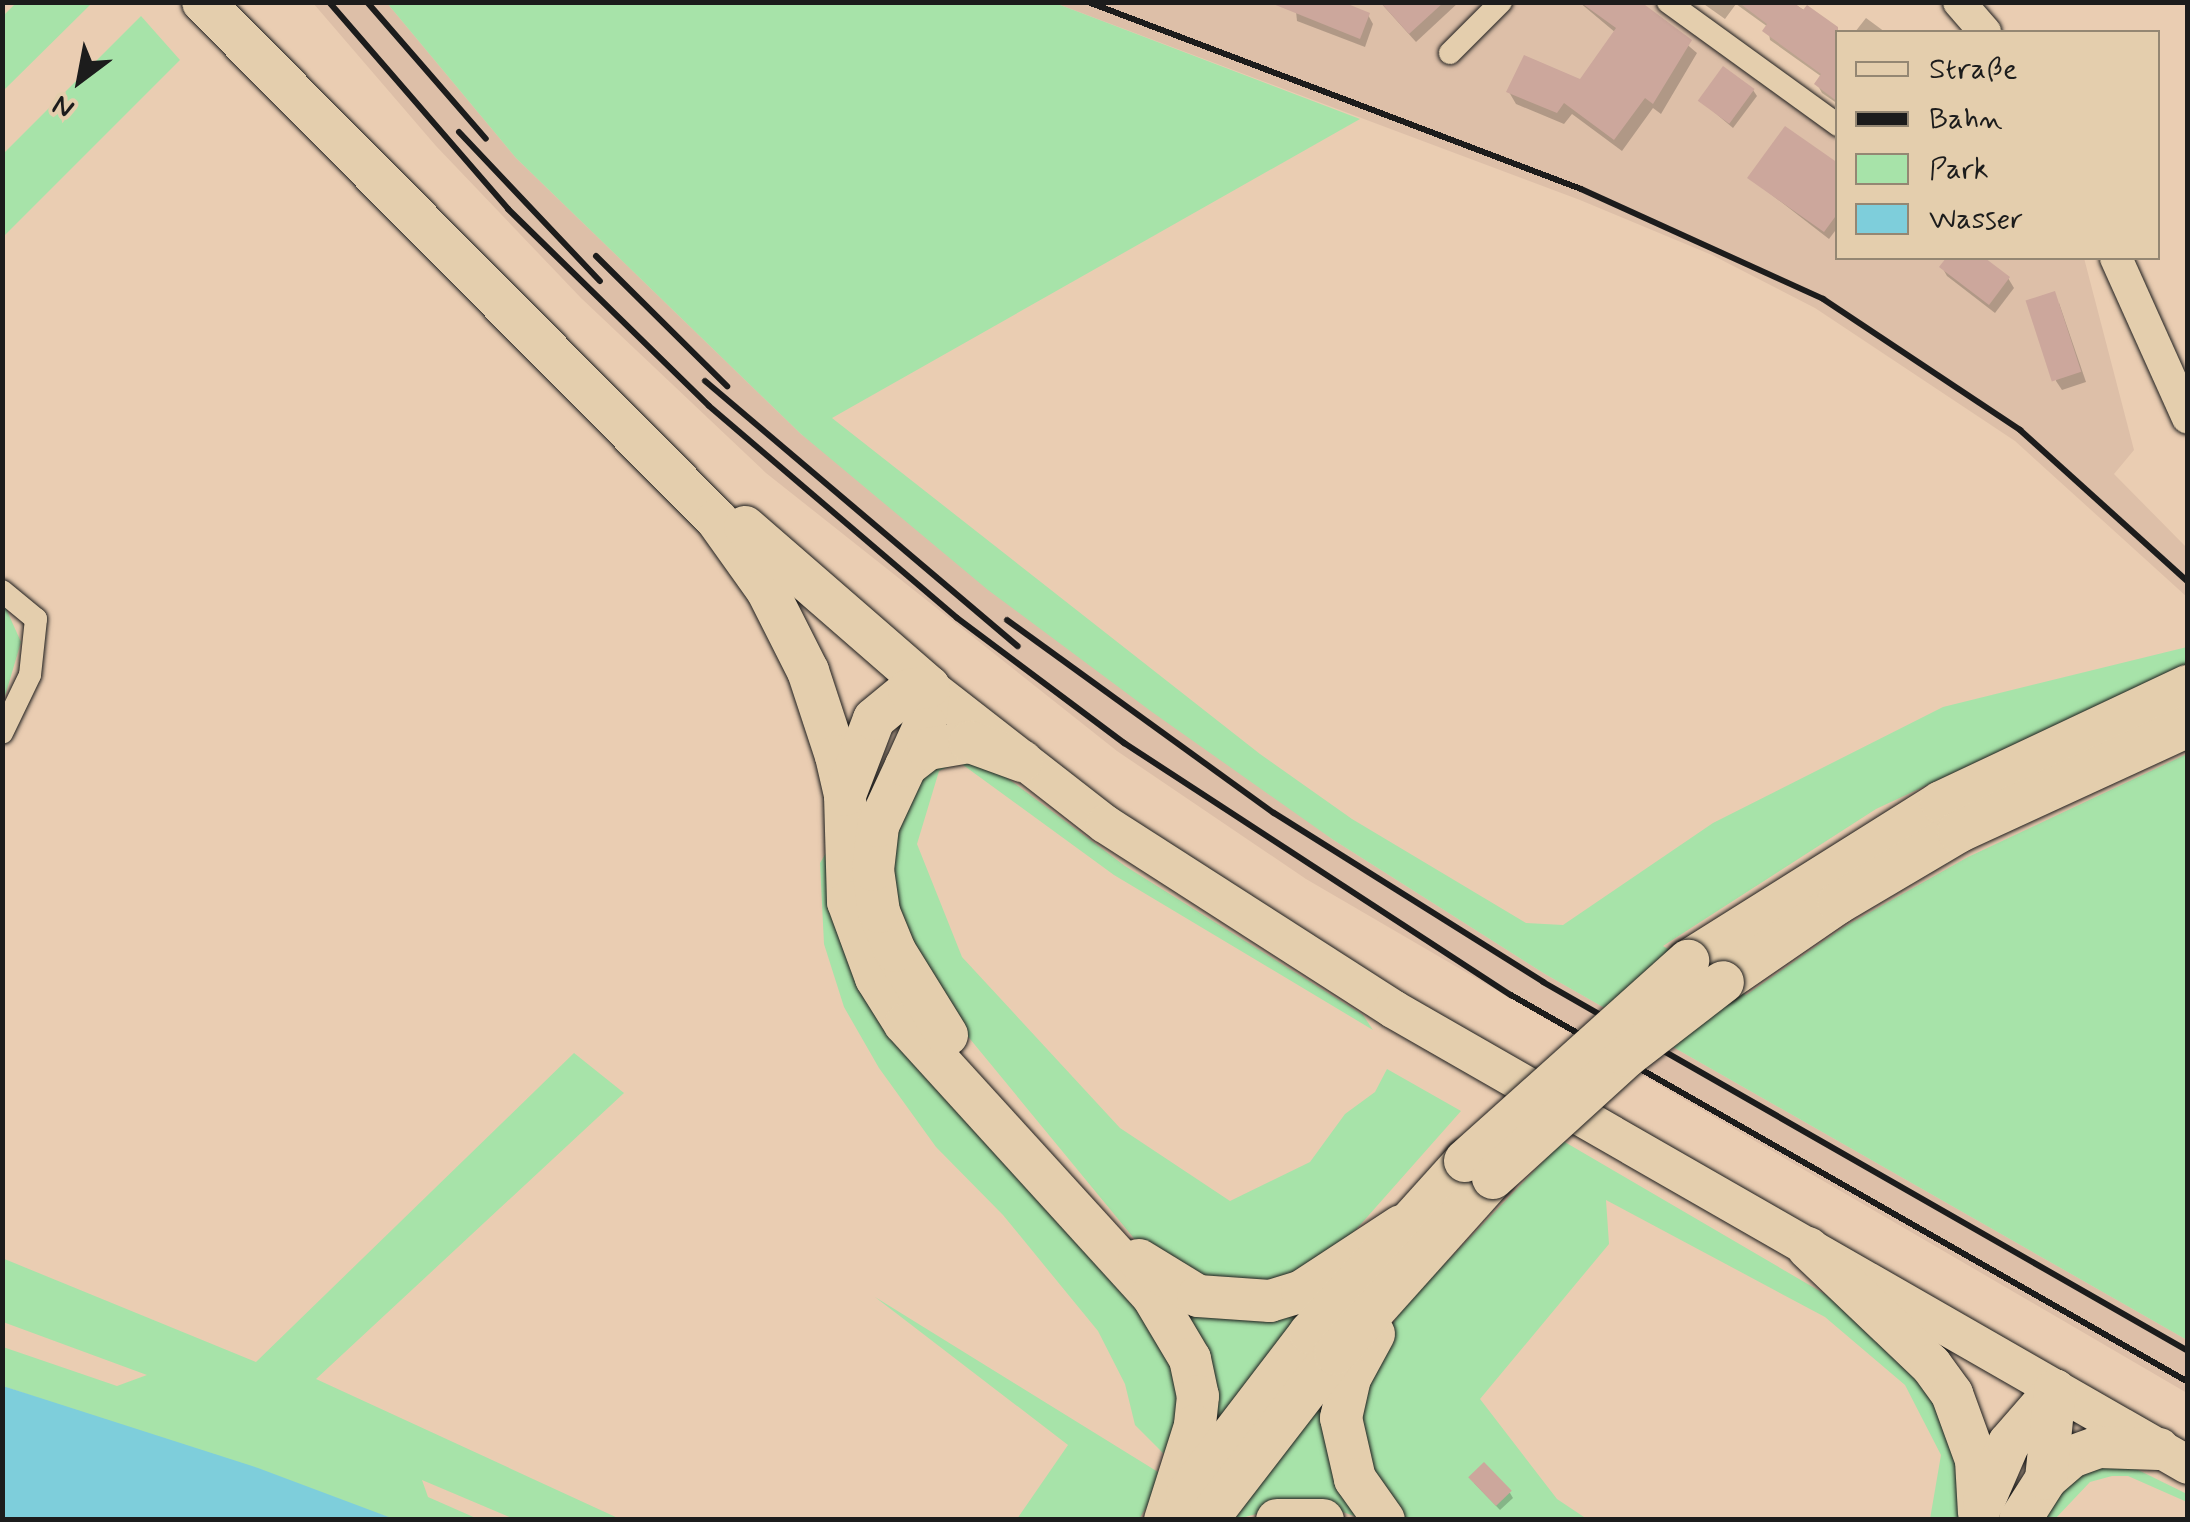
<!DOCTYPE html>
<meta charset="utf-8">
<style>
body{margin:0}
#map{position:relative;width:2190px;height:1522px;overflow:hidden;background:#eacdb2;font-family:Mynerve,sans-serif}
div>[style]{position:absolute}
.built>*{inset:0;background:#ddbfa8}
.green>*{inset:0;background:#a7e3a9}
.water>*{inset:0;background:#7ecedb}
.shadow>*{inset:0;background:#0003}
.building>*{inset:0;background:#cca79c;transform-origin:0 0}
.roads{filter:drop-shadow(0 0 2px #1c1c1c) drop-shadow(0 0 2px #1c1c1c)}
.street>*{height:22px;margin:-11px;padding:0 11px;transform-origin:11px;border-radius:11px;background:#e4cead}
.secondary>*{height:32px;margin:-16px;padding:0 16px;transform-origin:16px;border-radius:16px;background:#e4cead}
.primary>*{height:38px;margin:-19px;padding:0 19px;transform-origin:19px;border-radius:19px;background:#e4cead}
.highway>*{height:42px;margin:-21px;padding:0 21px;transform-origin:21px;border-radius:21px;background:#e4cead}
.rail>*{height:6px;margin:-3px;padding:0 3px;transform-origin:3px;border-radius:3px;background:#1c1c1c}
.bridges{filter:drop-shadow(0 0 2px #1c1c1c) drop-shadow(0 0 2px #1c1c1c)}
.highway-bridge>*{height:42px;margin:-21px;padding:0 21px;transform-origin:21px;border-radius:21px;background:#e4cead}
span{translate:-50% -50%;white-space:nowrap;text-align:center;line-height:1.15;-webkit-text-stroke:10px #e4cead;paint-order:stroke}
.frame{position:absolute;inset:0;border:5px solid #1c1c1c;pointer-events:none}
.legend{position:absolute;left:1835px;top:30px;width:325px;height:230px;box-sizing:border-box;background:#e4cead;border:2px solid #948773;margin:0;padding:12px 18px;list-style:none;font-size:30px;color:#1c1c1c}
.legend li{display:flex;align-items:center;gap:20px;height:50px}
.legend b{width:50px;border:2px solid #948773}
.north{position:absolute;left:30px;top:30px;width:100px;height:100px;-webkit-text-stroke:8px #e4cead;paint-order:stroke;rotate:212deg;font-size:28px;font-weight:700;line-height:40px;text-align:center;color:#1c1c1c}
.north::after{content:'';display:block;margin:auto;width:35px;height:45px;background:#1c1c1c;clip-path:polygon(50% 0,100% 100%,50% 72%,0 100%)}
</style>
<div id="map">
<div class="built">
<i style="clip-path:polygon(1159px 2px,1651px 3px,1837px 134px,1838px 258px,2084px 258px,2134px 450px,2114px 474px,2187px 548px,2187px 597px,2015px 441px,1815px 308px,1712px 255px,1580px 200px,1055px 3px)"></i>
<i style="clip-path:polygon(313px 3px,387px 3px,516px 158px,801px 434px,1332px 839px,1545px 974px,2187px 1340px,2187px 1393px,1306px 879px,1117px 751px,766px 473px,581px 298px,436px 146px)"></i>
</div>
<div class="green">
<i style="clip-path:polygon(17px 2px,92px 3px,3px 91px,3px 16px)"></i>
<i style="clip-path:polygon(387px 3px,1055px 3px,1360px 119px,832px 418px,1260px 754px,1352px 819px,1526px 923px,1563px 925px,1713px 823px,1943px 707px,2187px 647px,2187px 664px,1876px 809px,1663px 946px,1746px 995px,1844px 927px,1968px 857px,2187px 754px,2187px 1340px,1545px 974px,1332px 839px,1152px 712px,988px 590px,801px 434px,516px 158px)"></i>
<i style="clip-path:polygon(141px 16px,180px 60px,3px 237px,3px 154px)"></i>
<i style="clip-path:polygon(3px 602px,21px 642px,3px 703px)"></i>
<i style="clip-path:polygon(979px 757px,1125px 866px,1363px 1015px,1373px 1030px,1114px 875px,959px 762px,939px 771px,917px 844px,962px 957px,1120px 1128px,1230px 1201px,1310px 1162px,1345px 1114px,1375px 1092px,1387px 1069px,1461px 1111px,1353px 1233px,1312px 1269px,1228px 1291px,1137px 1242px,947px 1011px,898px 923px,890px 834px,916px 765px)"></i>
<i style="clip-path:polygon(826px 853px,841px 907px,1145px 1298px,1186px 1399px,1168px 1458px,1135px 1425px,1125px 1384px,1098px 1331px,1003px 1215px,936px 1147px,879px 1068px,844px 1007px,824px 944px,820px 863px)"></i>
<i style="clip-path:polygon(574px 1053px,624px 1093px,316px 1379px,620px 1519px,514px 1519px,422px 1480px,428px 1497px,478px 1519px,394px 1519px,3px 1386px,3px 1347px,117px 1386px,147px 1375px,3px 1322px,2px 1258px,256px 1362px)"></i>
<i style="clip-path:polygon(1563px 1141px,1847px 1307px,1894px 1342px,1954px 1429px,1963px 1519px,1930px 1519px,1941px 1455px,1905px 1385px,1825px 1317px,1606px 1200px,1609px 1244px,1480px 1399px,1557px 1499px,1587px 1519px,1403px 1519px,1358px 1459px,1367px 1364px,1404px 1306px)"></i>
<i style="clip-path:polygon(1346px 1268px,1205px 1446px,1181px 1319px,1196px 1304px)"></i>
<i style="clip-path:polygon(875px 1297px,1158px 1472px,1165px 1479px,1139px 1519px,1017px 1519px,1068px 1445px)"></i>
<i style="clip-path:polygon(1347px 1366px,1364px 1519px,1327px 1507px,1282px 1507px,1234px 1520px)"></i>
<i style="clip-path:polygon(2128px 1465px,2187px 1494px,2187px 1502px,2128px 1476px,2112px 1476px,2090px 1482px,2055px 1519px,2036px 1520px,2079px 1470px)"></i>
</div>
<div class="water">
<i style="clip-path:polygon(3px 1386px,258px 1468px,394px 1519px,3px 1519px)"></i>
</div>
<div class="shadow">
<i style="clip-path:polygon(1295px 2px,1368px 15px,1373px 24px,1365px 47px,1297px 21px)"></i>
<i style="clip-path:polygon(1380px 2px,1459px 2px,1416px 42px)"></i>
<i style="clip-path:polygon(1579px 2px,1637px 2px,1697px 53px,1661px 114px,1653px 108px,1622px 151px,1572px 114px,1564px 124px,1516px 104px,1509px 92px,1581px 82px,1616px 33px)"></i>
<i style="clip-path:polygon(1701px 2px,1791px 2px,1840px 32px,1838px 104px,1822px 93px,1817px 84px,1822px 77px,1770px 40px,1768px 27px,1736px 4px,1725px 19px)"></i>
<i style="clip-path:polygon(1866px 18px,1885px 32px,1855px 32px)"></i>
<i style="clip-path:polygon(1753px 90px,1757px 96px,1733px 128px,1701px 101px)"></i>
<i style="clip-path:polygon(1750px 178px,1838px 178px,1838px 227px,1829px 239px)"></i>
<i style="clip-path:polygon(1949px 258px,1981px 258px,2008px 278px,2014px 288px,1995px 313px,1947px 276px,1942px 267px)"></i>
<i style="clip-path:polygon(2059px 303px,2086px 382px,2062px 390px,2056px 381px)"></i>
<i style="clip-path:polygon(1474px 1483px,1510px 1493px,1513px 1498px,1500px 1510px)"></i>
</div>
<div class="building">
<i style="clip-path:polygon(1268px 2px,1343px 2px,1370px 13px,1360px 39px)"></i>
<i style="clip-path:polygon(1380px 2px,1444px 2px,1409px 34px)"></i>
<i style="clip-path:polygon(1580px 2px,1641px 2px,1692px 40px,1653px 104px,1645px 98px,1614px 140px,1564px 103px,1557px 113px,1506px 92px,1524px 55px,1580px 79px,1616px 28px)"></i>
<i style="clip-path:polygon(1738px 2px,1793px 2px,1803px 10px,1807px 5px,1838px 27px,1838px 102px,1814px 84px,1821px 74px,1762px 31px,1767px 24px)"></i>
<i style="left:1723px;top:66px;width:39px;height:43px;rotate:36deg"></i>
<i style="clip-path:polygon(1785px 126px,1838px 163px,1838px 213px,1824px 232px,1747px 178px)"></i>
<i style="clip-path:polygon(1946px 258px,1985px 258px,2010px 277px,1989px 305px,1939px 267px)"></i>
<i style="left:2055px;top:291px;width:85px;height:31px;rotate:72deg"></i>
<i style="left:1484px;top:1462px;width:40px;height:22px;rotate:46deg"></i>
</div>
<div class="roads">
<div class="street">
<i style="left:1668px;top:2px;width:210px;rotate:35.9deg"></i>
<i style="left:1450px;top:53px;width:72px;rotate:-45deg"></i>
<i style="left:2px;top:591px;width:44px;rotate:39.5deg"></i>
<i style="left:36px;top:619px;width:56px;rotate:96.1deg"></i>
<i style="left:30px;top:675px;width:64px;rotate:115.8deg"></i>
</div>
<div class="secondary">
<i style="left:1959px;top:2px;width:40px;rotate:49deg"></i>
<i style="left:2116px;top:258px;width:175px;rotate:65.8deg"></i>
</div>
<div class="primary">
<i style="left:929px;top:687px;width:223px;rotate:37.9deg"></i>
<i style="left:1105px;top:824px;width:342px;rotate:32.7deg"></i>
<i style="left:1393px;top:1009px;width:916px;rotate:29.84deg"></i>
</div>
<div class="highway">
<i style="left:203px;top:2px;width:730px;rotate:45.22deg"></i>
<i style="left:717px;top:520px;width:86px;rotate:54.5deg"></i>
<i style="left:767px;top:590px;width:91px;rotate:63.2deg"></i>
<i style="left:808px;top:671px;width:89px;rotate:71.8deg"></i>
<i style="left:836px;top:756px;width:40px;rotate:77deg"></i>
<i style="left:845px;top:795px;width:107px;rotate:88.4deg"></i>
<i style="left:848px;top:902px;width:81px;rotate:69.8deg"></i>
<i style="left:876px;top:978px;width:54px;rotate:57.8deg"></i>
<i style="left:905px;top:1024px;width:367px;rotate:47.7deg"></i>
<i style="left:1152px;top:1295px;width:74px;rotate:59.3deg"></i>
<i style="left:1190px;top:1359px;width:38px;rotate:78deg"></i>
<i style="left:1198px;top:1396px;width:30px;rotate:96deg"></i>
<i style="left:1195px;top:1426px;width:99px;rotate:107.7deg"></i>
<i style="left:745px;top:527px;width:244px;rotate:41deg"></i>
<i style="left:929px;top:687px;width:37px;rotate:96deg"></i>
<i style="left:925px;top:724px;width:46px;rotate:114.3deg"></i>
<i style="left:845px;top:795px;width:81px;rotate:-69.1deg"></i>
<i style="left:874px;top:719px;width:45px;rotate:-39.6deg"></i>
<i style="left:909px;top:690px;width:20px;rotate:-9deg"></i>
<i style="left:1688px;top:961px;width:299px;rotate:-32.1deg"></i>
<i style="left:1941px;top:802px;width:273px;rotate:-25.2deg"></i>
<i style="left:1723px;top:982px;width:140px;rotate:-34.5deg"></i>
<i style="left:1838px;top:903px;width:139px;rotate:-30.6deg"></i>
<i style="left:1958px;top:832px;width:253px;rotate:-24.7deg"></i>
<i style="left:947px;top:1035px;width:99px;rotate:-121.8deg"></i>
<i style="left:895px;top:951px;width:42px;rotate:-112.3deg"></i>
<i style="left:879px;top:912px;width:42px;rotate:-98.1deg"></i>
<i style="left:873px;top:870px;width:44px;rotate:-83.5deg"></i>
<i style="left:878px;top:826px;width:66px;rotate:-65deg"></i>
<i style="left:906px;top:766px;width:28px;rotate:-38deg"></i>
<i style="left:928px;top:749px;width:43px;rotate:-9.5deg"></i>
<i style="left:970px;top:742px;width:55px;rotate:20.1deg"></i>
<i style="left:1808px;top:1248px;width:170px;rotate:43.6deg"></i>
<i style="left:1931px;top:1365px;width:36px;rotate:54deg"></i>
<i style="left:1952px;top:1394px;width:70px;rotate:70deg"></i>
<i style="left:1976px;top:1460px;width:53px;rotate:86.8deg"></i>
<i style="left:1139px;top:1260px;width:69px;rotate:31.4deg"></i>
<i style="left:1198px;top:1296px;width:72px;rotate:4deg"></i>
<i style="left:1270px;top:1301px;width:34px;rotate:-17deg"></i>
<i style="left:1302px;top:1291px;width:118px;rotate:-33.3deg"></i>
<i style="left:1374px;top:1334px;width:50px;rotate:118.6deg"></i>
<i style="left:1350px;top:1378px;width:41px;rotate:102.7deg"></i>
<i style="left:1341px;top:1418px;width:63px;rotate:77.1deg"></i>
<i style="left:1355px;top:1479px;width:50px;rotate:54.7deg"></i>
<i style="left:2046px;top:1479px;width:33px;rotate:-41deg"></i>
<i style="left:2071px;top:1457px;width:30px;rotate:-20deg"></i>
<i style="left:2099px;top:1447px;width:60px;rotate:1.9deg"></i>
<i style="left:1187px;top:1494px;width:203px;rotate:-52.6deg"></i>
<i style="left:1310px;top:1333px;width:232px;rotate:-48deg"></i>
<i style="left:1984px;top:1501px;width:63px;rotate:-66.7deg"></i>
<i style="left:2009px;top:1443px;width:70px;rotate:-49deg"></i>
<i style="left:1207px;top:1520px;width:210px;rotate:-52.4deg"></i>
<i style="left:1335px;top:1354px;width:237px;rotate:-48.1deg"></i>
<i style="left:1277px;top:1520px;width:46px"></i>
<i style="left:2020px;top:1520px;width:49px;rotate:-57.6deg"></i>
<i style="left:2046px;top:1479px;width:89px;rotate:-84.2deg"></i>
</div>
</div>
<div class="rail">
<i style="left:329px;top:2px;width:274px;rotate:49.1deg"></i>
<i style="left:508px;top:209px;width:281px;rotate:44.4deg"></i>
<i style="left:709px;top:406px;width:326px;rotate:40.5deg"></i>
<i style="left:957px;top:618px;width:209px;rotate:36.8deg"></i>
<i style="left:1124px;top:743px;width:462px;rotate:33.1deg"></i>
<i style="left:1511px;top:995px;width:780px;rotate:29.75deg"></i>
<i style="left:367px;top:2px;width:181px;rotate:49deg"></i>
<i style="left:1088px;top:2px;width:527px;rotate:20.77deg"></i>
<i style="left:1581px;top:189px;width:266px;rotate:24.4deg"></i>
<i style="left:1823px;top:299px;width:237px;rotate:33.6deg"></i>
<i style="left:2020px;top:430px;width:227px;rotate:42.1deg"></i>
<i style="left:459px;top:132px;width:205px;rotate:46.6deg"></i>
<i style="left:596px;top:256px;width:185px;rotate:44.8deg"></i>
<i style="left:705px;top:381px;width:410px;rotate:40.3deg"></i>
<i style="left:1007px;top:620px;width:329px;rotate:35.9deg"></i>
<i style="left:1274px;top:813px;width:318px;rotate:32.1deg"></i>
<i style="left:1543px;top:982px;width:743px;rotate:29.77deg"></i>
</div>
<div class="bridges">
<div class="highway-bridge">
<i style="left:1465px;top:1161px;width:300px;rotate:-41.9deg"></i>
<i style="left:1493px;top:1178px;width:181px;rotate:-42.3deg"></i>
<i style="left:1627px;top:1056px;width:121px;rotate:-37.6deg"></i>
</div>
</div>
<div class="frame"></div>
<ul class="legend">
<li><b style="height:12px;background:#e4cead"></b>Straße</li>
<li><b style="height:12px;background:#1c1c1c"></b>Bahn</li>
<li><b style="height:28px;background:#a7e3a9"></b>Park</li>
<li><b style="height:28px;background:#7ecedb"></b>Wasser</li>
</ul>
<div class="north">N</div>
</div>
